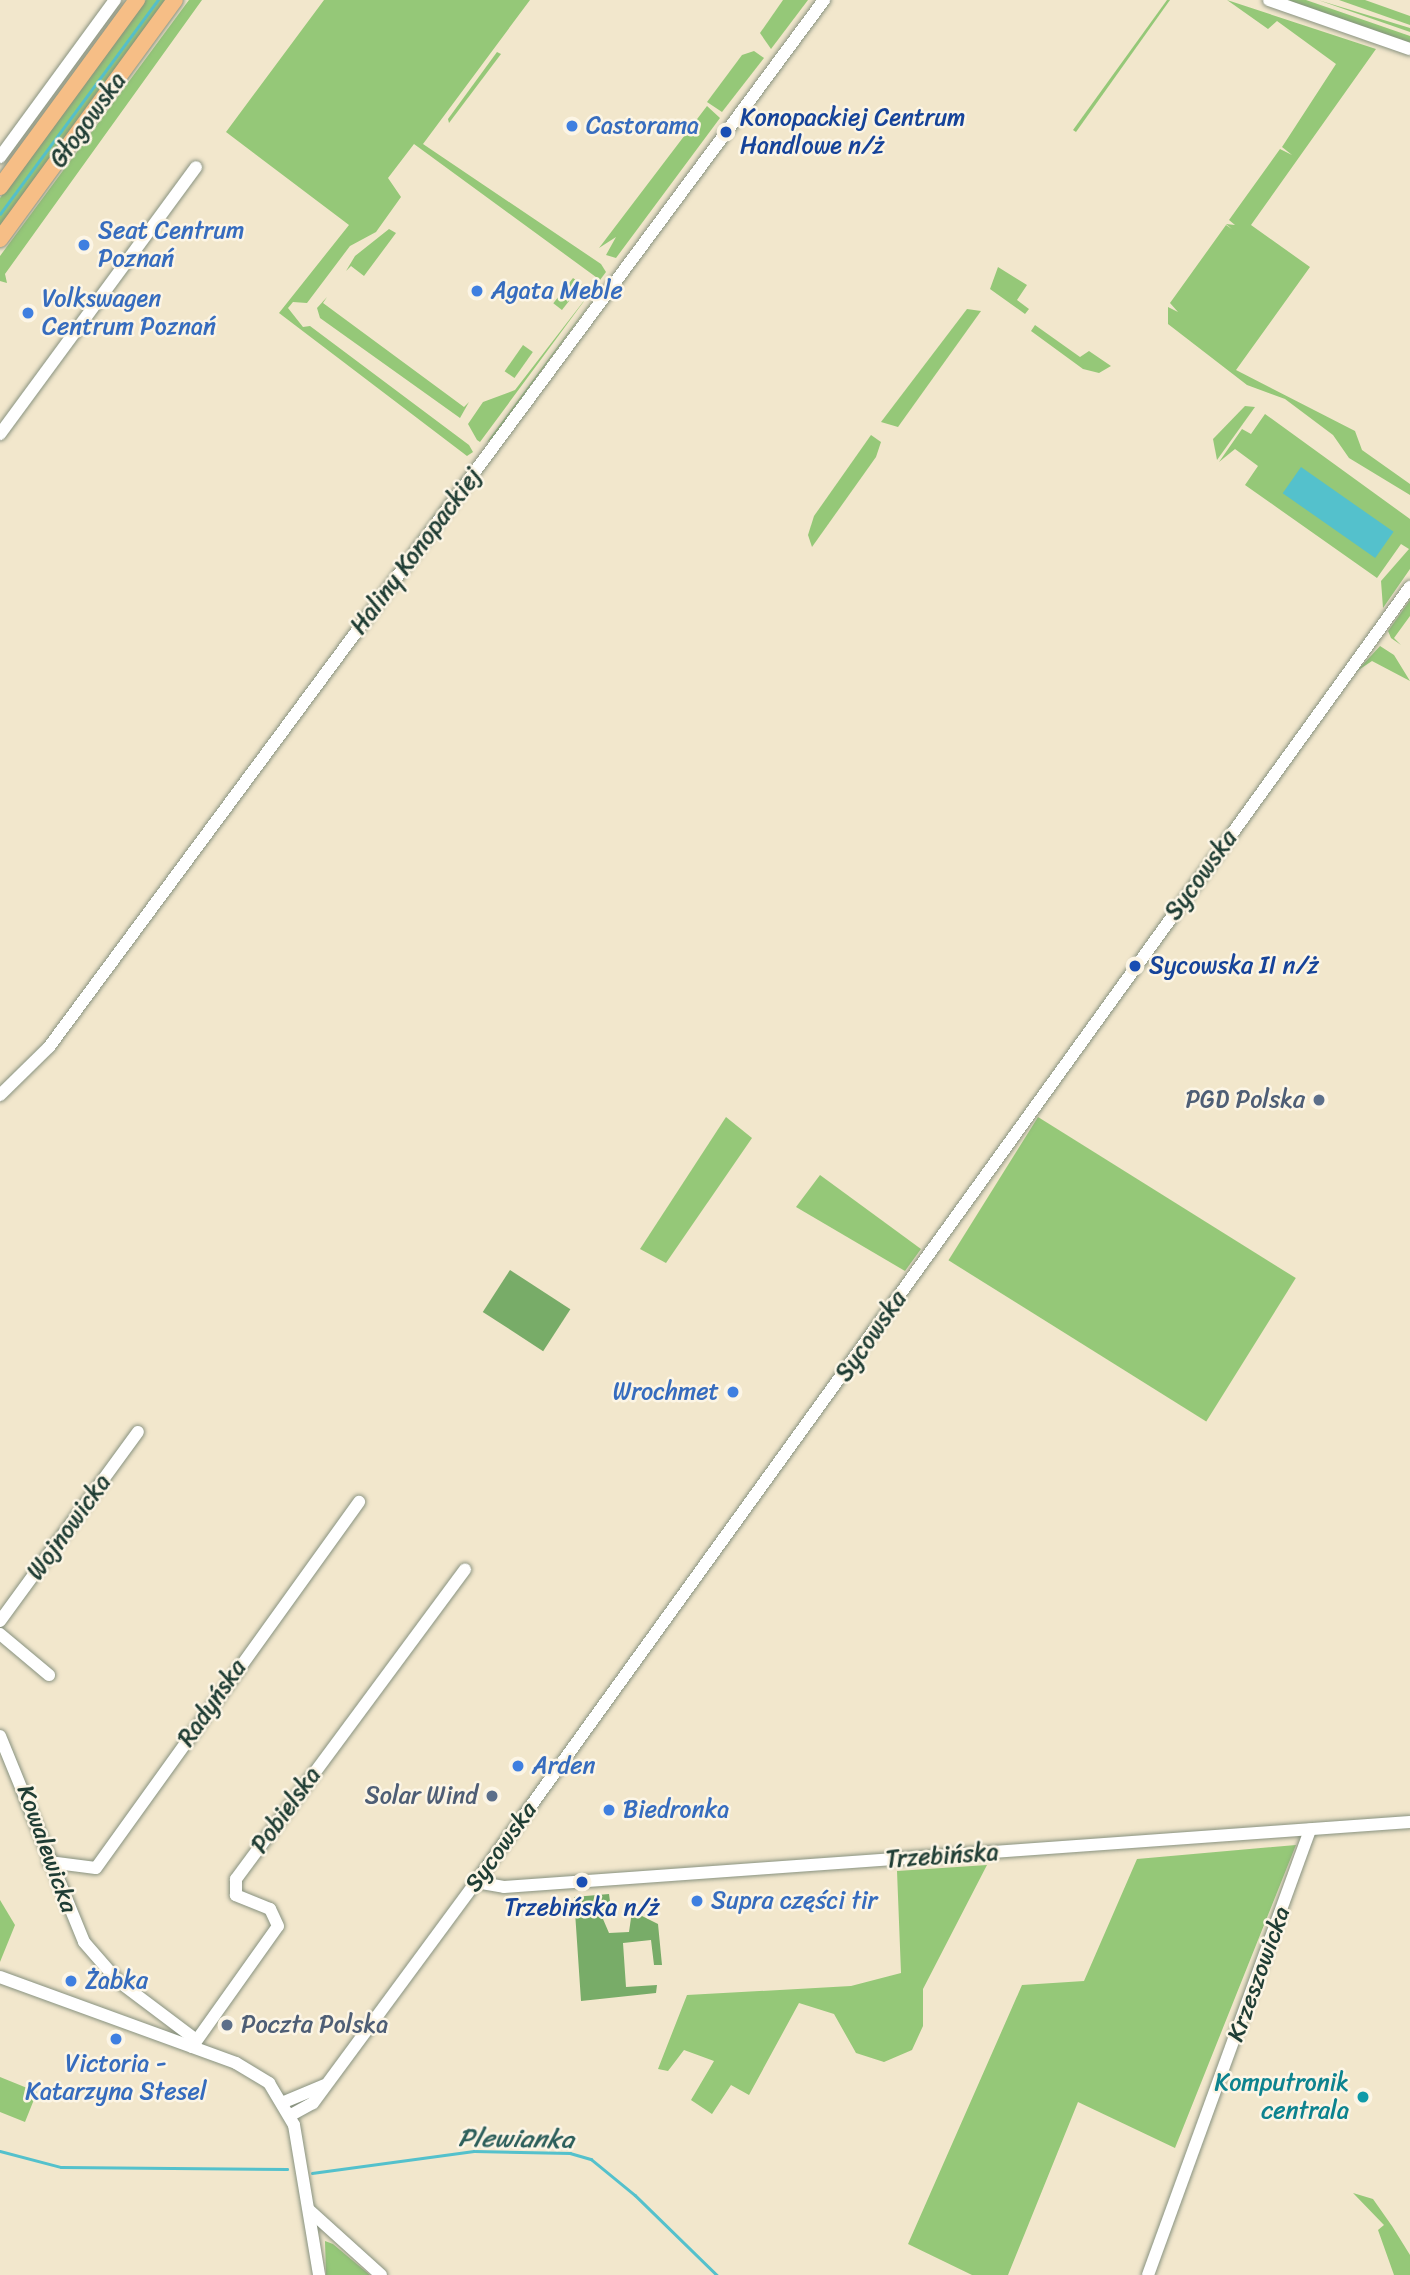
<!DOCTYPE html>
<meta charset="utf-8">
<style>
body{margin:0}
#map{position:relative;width:1410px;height:2275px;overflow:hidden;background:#f2e7cc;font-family:Sriracha,sans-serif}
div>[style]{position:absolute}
.green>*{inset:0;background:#95c878;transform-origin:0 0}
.forest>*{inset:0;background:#78ac68;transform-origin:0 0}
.water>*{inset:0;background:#54c1cc;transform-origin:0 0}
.stream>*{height:2.5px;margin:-1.25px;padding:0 1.25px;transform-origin:1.25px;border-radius:1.25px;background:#54c1cc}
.roads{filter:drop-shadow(0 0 2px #889280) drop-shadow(0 0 2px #889280)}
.minor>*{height:12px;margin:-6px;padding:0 6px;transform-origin:6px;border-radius:6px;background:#fff}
.major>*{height:16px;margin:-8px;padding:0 8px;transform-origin:8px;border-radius:8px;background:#f6be86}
.dots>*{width:19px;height:19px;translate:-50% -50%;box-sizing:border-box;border:4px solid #fcf5e5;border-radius:50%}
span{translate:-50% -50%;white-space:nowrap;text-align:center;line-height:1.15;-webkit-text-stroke:5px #fcf5e5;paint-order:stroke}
.transit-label{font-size:24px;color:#164399}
.left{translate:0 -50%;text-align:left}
.street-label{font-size:24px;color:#1f3d34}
.shop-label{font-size:24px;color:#366cbe}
.right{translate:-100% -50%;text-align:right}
.service-label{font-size:24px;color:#4e5e75}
.culture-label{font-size:24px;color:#0d838f}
.water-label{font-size:26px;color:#2c5e5a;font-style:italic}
</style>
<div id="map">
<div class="green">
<i style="clip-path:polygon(146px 0,167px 0,0 228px,0 198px)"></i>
<i style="clip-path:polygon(189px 0,202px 0,5px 274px,7px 283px,0 281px,0 256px)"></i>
<i style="clip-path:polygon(324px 0,530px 0,423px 144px,601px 264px,606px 272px,600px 280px,414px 144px,388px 178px,401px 197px,376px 232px,350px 246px,307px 303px,293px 302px,288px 308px,303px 327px,310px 326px,469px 445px,473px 452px,467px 456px,279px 313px,349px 225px,226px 132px)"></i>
<i style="clip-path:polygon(783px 0,808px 0,771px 49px,760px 33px)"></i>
<i style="clip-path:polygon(1167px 0,1170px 0,1076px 132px,1073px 130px)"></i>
<i style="clip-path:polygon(1227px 0,1376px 49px,1251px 225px,1310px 267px,1236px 370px,1355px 431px,1362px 450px,1410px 484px,1410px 495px,1349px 458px,1333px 435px,1285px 399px,1247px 385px,1168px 324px,1168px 307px,1178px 312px,1170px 303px,1226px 225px,1232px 229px,1226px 224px,1235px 225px,1229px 220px,1280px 149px,1292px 155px,1282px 147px,1336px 64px,1277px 21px,1268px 29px)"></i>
<i style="clip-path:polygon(1286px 0,1306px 0,1410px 36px,1410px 44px)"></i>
<i style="clip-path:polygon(1318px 0,1410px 28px,1410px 32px)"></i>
<i style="clip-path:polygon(1339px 0,1365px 0,1410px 16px,1410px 25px)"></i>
<i style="clip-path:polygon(754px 51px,764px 58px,722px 112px,707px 102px,742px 55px)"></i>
<i style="clip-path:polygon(497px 52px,501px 54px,449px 123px,448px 119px)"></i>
<i style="clip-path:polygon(707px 106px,720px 118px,616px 258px,606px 255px,616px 237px,599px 248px)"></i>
<i style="clip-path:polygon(389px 229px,396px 233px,364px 276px,351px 266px,346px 271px,355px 256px)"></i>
<i style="clip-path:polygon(998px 267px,1027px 285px,1017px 300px,1029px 309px,1025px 314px,990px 289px)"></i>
<i style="left:573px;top:278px;width:11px;height:32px;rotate:38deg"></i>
<i style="clip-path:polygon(593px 289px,480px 442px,477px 440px,468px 424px,483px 402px,515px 390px)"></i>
<i style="clip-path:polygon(596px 295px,492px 439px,487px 442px)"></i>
<i style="clip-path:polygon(327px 297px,323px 303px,464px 407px,469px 402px,460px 418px,320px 318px,317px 308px)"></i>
<i style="clip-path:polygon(967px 309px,981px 311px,898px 427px,881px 422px)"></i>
<i style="clip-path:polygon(1035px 325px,1080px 357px,1089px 351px,1111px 366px,1099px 373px,1083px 369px,1031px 331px)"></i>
<i style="left:523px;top:345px;width:12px;height:32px;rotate:35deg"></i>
<i style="clip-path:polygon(1245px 406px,1255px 407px,1217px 460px,1213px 439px)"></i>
<i style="clip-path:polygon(1265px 414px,1410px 519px,1410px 569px,1383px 608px,1381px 581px,1409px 549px,1401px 544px,1377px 578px,1245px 485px,1258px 466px,1235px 449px,1219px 462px,1242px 429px,1251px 434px)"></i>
<i style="clip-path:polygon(871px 435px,881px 442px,876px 457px,812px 547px,808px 535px,814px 516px)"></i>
<i style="clip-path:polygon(1410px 600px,1410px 616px,1394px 638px,1401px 645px,1391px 638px,1388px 631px)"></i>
<i style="clip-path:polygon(1380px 646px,1394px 655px,1410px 681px,1372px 661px,1357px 671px)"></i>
<i style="clip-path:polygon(726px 1117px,752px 1138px,666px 1263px,640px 1249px)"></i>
<i style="left:1038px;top:1117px;width:304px;height:169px;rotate:32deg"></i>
<i style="clip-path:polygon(820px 1175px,921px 1249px,905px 1271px,796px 1207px)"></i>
<i style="clip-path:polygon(1296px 1845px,1175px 2148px,1078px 2102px,1008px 2275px,972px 2275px,908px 2244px,1022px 1985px,1084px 1981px,1137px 1859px)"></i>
<i style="clip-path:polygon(987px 1865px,923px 1989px,923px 2026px,912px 2050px,884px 2062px,856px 2053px,834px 2014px,799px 2003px,749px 2095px,731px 2085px,712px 2114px,691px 2100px,714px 2061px,684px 2050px,668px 2071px,658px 2069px,687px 1995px,851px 1986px,901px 1973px,897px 1871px)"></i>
<i style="clip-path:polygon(0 1900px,15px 1925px,0 1962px)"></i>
<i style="clip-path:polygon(0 2077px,37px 2092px,25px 2122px,0 2112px)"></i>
<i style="clip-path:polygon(1353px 2193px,1373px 2199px,1392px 2226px,1410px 2255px,1410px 2275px,1394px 2275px,1378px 2230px,1384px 2225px)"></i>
<i style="clip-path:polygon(325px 2241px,333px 2244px,370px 2275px,326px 2275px)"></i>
</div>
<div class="forest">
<i style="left:510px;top:1270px;width:72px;height:50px;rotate:33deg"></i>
<i style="clip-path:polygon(609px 1894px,611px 1909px,603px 1919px,609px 1933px,629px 1932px,632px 1911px,658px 1924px,662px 1965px,654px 1965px,651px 1940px,623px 1943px,626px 1987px,657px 1985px,656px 1993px,581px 2001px,574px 1897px)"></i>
</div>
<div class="water">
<i style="left:1301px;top:467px;width:113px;height:32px;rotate:35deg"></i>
</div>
<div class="stream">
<i style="left:0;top:214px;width:266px;rotate:-53.6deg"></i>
<i style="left:0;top:2151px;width:63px;rotate:14.7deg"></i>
<i style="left:61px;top:2167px;width:226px;rotate:0.5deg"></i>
<i style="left:312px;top:2173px;width:163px;rotate:-7.7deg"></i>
<i style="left:474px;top:2151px;width:96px;rotate:1.2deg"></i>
<i style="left:570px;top:2153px;width:22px;rotate:16deg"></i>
<i style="left:591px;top:2159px;width:57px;rotate:39.3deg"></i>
<i style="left:635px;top:2195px;width:115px;rotate:44.3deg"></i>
</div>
<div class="roads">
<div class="minor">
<i style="left:1269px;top:0;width:149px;rotate:19.2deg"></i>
<i style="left:0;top:157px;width:195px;rotate:-53.8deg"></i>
<i style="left:0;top:434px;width:331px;rotate:-53.7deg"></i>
<i style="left:0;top:1095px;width:69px;rotate:-44.4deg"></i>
<i style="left:49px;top:1047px;width:1303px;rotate:-53.49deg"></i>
<i style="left:0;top:1621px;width:234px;rotate:-53.9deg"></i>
<i style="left:0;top:1634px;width:64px;rotate:39.9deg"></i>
<i style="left:0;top:1736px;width:222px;rotate:67.8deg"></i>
<i style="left:84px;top:1942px;width:52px;rotate:48.9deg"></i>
<i style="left:118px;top:1981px;width:96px;rotate:37deg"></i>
<i style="left:49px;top:1862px;width:47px;rotate:7.3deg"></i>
<i style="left:96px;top:1868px;width:451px;rotate:-54.3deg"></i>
<i style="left:476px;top:1882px;width:28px;rotate:10deg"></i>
<i style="left:504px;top:1887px;width:908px;rotate:-4.1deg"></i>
<i style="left:0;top:1977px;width:251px;rotate:20deg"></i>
<i style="left:236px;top:2063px;width:39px;rotate:31deg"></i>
<i style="left:269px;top:2083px;width:49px;rotate:59.2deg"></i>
<i style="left:294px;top:2125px;width:152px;rotate:80.5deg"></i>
<i style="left:192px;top:2047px;width:148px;rotate:-54.6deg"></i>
<i style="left:278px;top:1926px;width:19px;rotate:-115deg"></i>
<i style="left:270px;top:1909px;width:37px;rotate:-158deg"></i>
<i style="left:236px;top:1895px;width:16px;rotate:-90deg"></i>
<i style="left:236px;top:1879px;width:385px;rotate:-53.5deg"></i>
<i style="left:284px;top:2102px;width:44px;rotate:-22.5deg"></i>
<i style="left:291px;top:2115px;width:25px;rotate:-29deg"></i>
<i style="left:313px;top:2103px;width:275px;rotate:-53.6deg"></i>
<i style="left:476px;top:1882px;width:1597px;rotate:-54.2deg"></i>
<i style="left:309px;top:2210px;width:97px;rotate:42.1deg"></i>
<i style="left:1148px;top:2275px;width:474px;rotate:-70deg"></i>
</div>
<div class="major">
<i style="left:0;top:187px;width:232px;rotate:-53.8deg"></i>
<i style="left:0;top:239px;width:296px;rotate:-53.8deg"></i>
</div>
</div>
<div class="dots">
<i style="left:572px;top:126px;background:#3f7fe0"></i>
<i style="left:726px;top:132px;background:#1a4fb4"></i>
<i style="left:84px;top:245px;background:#3f7fe0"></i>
<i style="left:477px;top:291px;background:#3f7fe0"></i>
<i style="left:28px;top:313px;background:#3f7fe0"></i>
<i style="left:1135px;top:966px;background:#1a4fb4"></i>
<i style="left:1319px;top:1100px;background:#5c6f8a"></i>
<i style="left:733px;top:1392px;background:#3f7fe0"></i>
<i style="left:518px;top:1766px;background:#3f7fe0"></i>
<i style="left:492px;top:1796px;background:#5c6f8a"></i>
<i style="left:609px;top:1810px;background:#3f7fe0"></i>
<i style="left:582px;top:1882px;background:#1a4fb4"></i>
<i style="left:697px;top:1901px;background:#3f7fe0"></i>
<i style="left:71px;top:1981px;background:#3f7fe0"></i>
<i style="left:227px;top:2025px;background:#5c6f8a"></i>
<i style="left:116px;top:2039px;background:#3f7fe0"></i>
<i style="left:1363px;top:2097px;background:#0f9aa8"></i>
</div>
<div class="transit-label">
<span class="left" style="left:740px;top:132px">Konopackiej Centrum<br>Handlowe n/ż</span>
<span class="left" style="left:1149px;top:966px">Sycowska II n/ż</span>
<span style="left:582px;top:1908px">Trzebińska n/ż</span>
</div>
<div class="street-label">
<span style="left:88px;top:120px;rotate:-54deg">Głogowska</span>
<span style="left:416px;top:551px;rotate:-53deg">Haliny Konopackiej</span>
<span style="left:1201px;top:875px;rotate:-54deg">Sycowska</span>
<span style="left:871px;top:1336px;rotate:-55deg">Sycowska</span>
<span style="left:69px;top:1527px;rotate:-54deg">Wojnowicka</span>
<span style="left:212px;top:1703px;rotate:-55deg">Radyńska</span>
<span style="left:286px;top:1810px;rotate:-54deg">Pobielska</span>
<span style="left:501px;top:1847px;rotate:-54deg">Sycowska</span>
<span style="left:47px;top:1849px;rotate:70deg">Kowalewicka</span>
<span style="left:942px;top:1856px;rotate:-4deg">Trzebińska</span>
<span style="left:1259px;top:1974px;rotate:-70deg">Krzeszowicka</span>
</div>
<div class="shop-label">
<span class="left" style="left:586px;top:126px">Castorama</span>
<span class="left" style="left:98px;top:245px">Seat Centrum<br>Poznań</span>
<span class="left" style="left:491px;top:291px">Agata Meble</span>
<span class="left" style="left:42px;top:313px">Volkswagen<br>Centrum Poznań</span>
<span class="right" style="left:719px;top:1392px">Wrochmet</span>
<span class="left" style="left:532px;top:1766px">Arden</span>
<span class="left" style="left:623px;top:1810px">Biedronka</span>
<span class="left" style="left:711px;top:1901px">Supra części tir</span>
<span class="left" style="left:85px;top:1981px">Żabka</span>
<span style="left:116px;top:2078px">Victoria -<br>Katarzyna Stesel</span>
</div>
<div class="service-label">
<span class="right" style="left:1305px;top:1100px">PGD Polska</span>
<span class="right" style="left:478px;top:1796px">Solar Wind</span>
<span class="left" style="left:241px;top:2025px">Poczta Polska</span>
</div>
<div class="culture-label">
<span class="right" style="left:1349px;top:2097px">Komputronik<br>centrala</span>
</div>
<div class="water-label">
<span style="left:516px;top:2139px;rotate:1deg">Plewianka</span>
</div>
</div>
